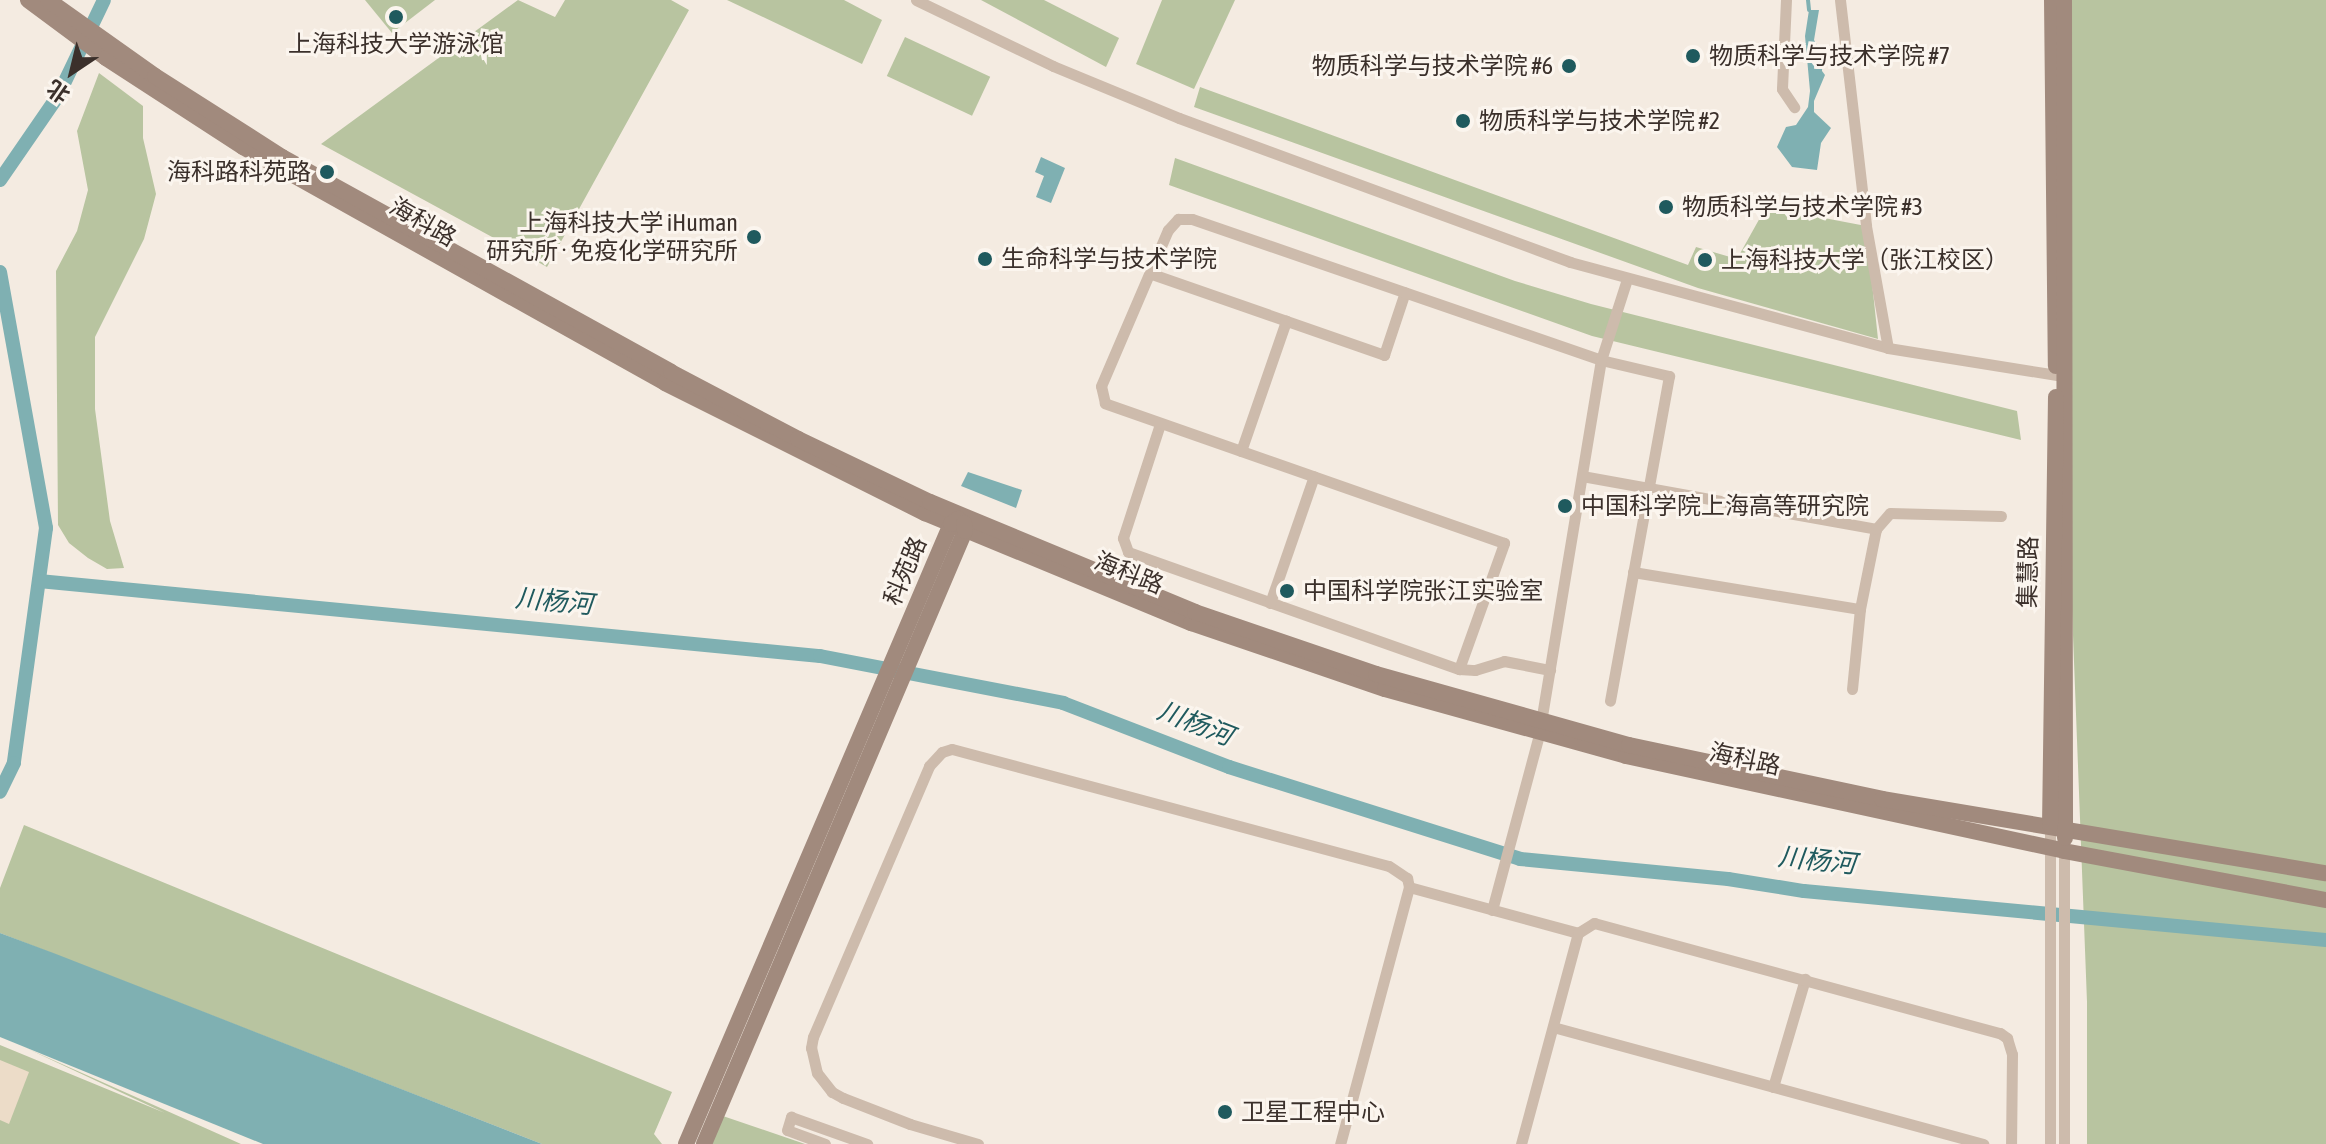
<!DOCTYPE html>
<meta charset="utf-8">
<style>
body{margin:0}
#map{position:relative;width:2326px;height:1144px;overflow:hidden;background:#f4ebe1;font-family:"Asap Condensed","Noto Sans SC",sans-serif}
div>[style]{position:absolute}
.green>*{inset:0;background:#b8c4a0;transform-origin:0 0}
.plaza>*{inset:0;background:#ecdcc8}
.water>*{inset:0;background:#7fb0b2}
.stream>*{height:4px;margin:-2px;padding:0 2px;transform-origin:2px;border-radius:2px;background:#7fb0b2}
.canal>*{height:14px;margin:-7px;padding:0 7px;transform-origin:7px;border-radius:7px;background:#7fb0b2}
.street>*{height:11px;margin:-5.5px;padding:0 5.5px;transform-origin:5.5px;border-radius:5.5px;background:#cdbbac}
.secondary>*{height:16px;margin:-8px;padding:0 8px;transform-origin:8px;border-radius:8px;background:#a18a7d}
.dots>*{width:22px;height:22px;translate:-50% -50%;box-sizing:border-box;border:4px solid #fbf5ee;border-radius:50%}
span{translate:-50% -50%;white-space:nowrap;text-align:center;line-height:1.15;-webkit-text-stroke:6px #fbf5ee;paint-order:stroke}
.poi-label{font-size:24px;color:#3b302b}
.left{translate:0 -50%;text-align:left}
.right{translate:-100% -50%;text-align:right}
.street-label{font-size:24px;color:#3b302b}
.water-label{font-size:26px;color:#1f5a5e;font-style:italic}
.north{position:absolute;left:32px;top:32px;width:80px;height:80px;-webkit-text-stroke:6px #fbf5ee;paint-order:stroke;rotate:215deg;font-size:22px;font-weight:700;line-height:32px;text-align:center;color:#3b302b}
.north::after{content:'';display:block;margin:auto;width:28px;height:36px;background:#3b302b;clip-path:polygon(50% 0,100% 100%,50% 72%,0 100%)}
</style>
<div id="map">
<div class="green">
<i style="clip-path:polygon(365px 0,435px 0,392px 33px)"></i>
<i style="clip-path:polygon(518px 0,555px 17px,565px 0,671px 0,689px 10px,547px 267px,321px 144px)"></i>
<i style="clip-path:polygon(727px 0,844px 0,882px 20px,862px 64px)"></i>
<i style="clip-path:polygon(981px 0,1044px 0,1119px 38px,1106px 67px)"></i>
<i style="clip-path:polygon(1162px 0,1235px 0,1194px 89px,1136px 64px)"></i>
<i style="clip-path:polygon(2064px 0,2326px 0,2326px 1144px,2087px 1144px,2087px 1002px,2066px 452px)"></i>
<i style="left:905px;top:37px;width:94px;height:43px;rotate:25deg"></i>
<i style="clip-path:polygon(99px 73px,143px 106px,143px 138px,156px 194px,144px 239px,95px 337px,95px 409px,110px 521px,124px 568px,107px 569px,88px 558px,69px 543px,58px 525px,56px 271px,77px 231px,88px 190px,77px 131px)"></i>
<i style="clip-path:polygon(1200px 87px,1688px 265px,1696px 247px,1737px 259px,1766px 207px,1866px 226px,1878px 339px,1698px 288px,1194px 107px)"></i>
<i style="clip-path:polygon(1175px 158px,1515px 281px,1591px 304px,2017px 411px,2021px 440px,1592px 336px,1169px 185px)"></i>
<i style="clip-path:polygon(24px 825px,672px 1092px,654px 1134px,662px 1144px,542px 1144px,0 933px,0 888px)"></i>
<i style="clip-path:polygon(0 1045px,165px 1113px,26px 1048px,241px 1144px,0 1144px)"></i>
<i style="clip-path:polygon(717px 1114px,805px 1144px,704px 1144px)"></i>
</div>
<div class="plaza">
<i style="clip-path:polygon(0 1060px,29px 1072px,9px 1124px,0 1120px)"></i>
</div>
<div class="water">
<i style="clip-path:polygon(1809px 10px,1819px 10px,1814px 40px,1823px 55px,1822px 71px,1825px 75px,1814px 101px,1814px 112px,1831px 128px,1821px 143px,1817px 170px,1792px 167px,1777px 147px,1786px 127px,1796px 125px,1808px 107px,1810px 91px,1805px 36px)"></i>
<i style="clip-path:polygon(1041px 157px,1065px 168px,1051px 203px,1036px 197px,1044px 176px,1035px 172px)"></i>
<i style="clip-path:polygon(968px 472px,1022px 490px,1016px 508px,961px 486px)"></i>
<i style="clip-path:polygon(0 933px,56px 954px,542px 1144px,263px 1144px,0 1037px)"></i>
</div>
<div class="stream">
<i style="left:1808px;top:0;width:10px;rotate:84deg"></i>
</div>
<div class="canal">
<i style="left:0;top:180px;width:102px;rotate:-55.4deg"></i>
<i style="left:58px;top:96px;width:106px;rotate:-64.4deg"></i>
<i style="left:0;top:272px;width:260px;rotate:79.8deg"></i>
<i style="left:46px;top:528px;width:237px;rotate:97.8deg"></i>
<i style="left:14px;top:763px;width:32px;rotate:116deg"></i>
<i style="left:39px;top:581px;width:785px;rotate:5.49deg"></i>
<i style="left:820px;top:656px;width:248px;rotate:10.9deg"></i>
<i style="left:1063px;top:703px;width:178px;rotate:21.1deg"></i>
<i style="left:1229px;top:767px;width:305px;rotate:17.5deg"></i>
<i style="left:1520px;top:859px;width:209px;rotate:5.5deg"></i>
<i style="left:1728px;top:879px;width:77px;rotate:9deg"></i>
<i style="left:1804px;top:891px;width:524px;rotate:5.36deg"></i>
</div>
<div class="street">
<i style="left:916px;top:0;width:152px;rotate:25.7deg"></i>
<i style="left:1053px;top:66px;width:136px;rotate:22.4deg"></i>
<i style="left:1179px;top:118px;width:417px;rotate:20.2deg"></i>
<i style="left:1570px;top:262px;width:329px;rotate:15.1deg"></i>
<i style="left:1888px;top:348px;width:171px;rotate:9.1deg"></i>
<i style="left:1786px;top:0;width:89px;rotate:92.6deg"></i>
<i style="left:1782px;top:89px;width:22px;rotate:56deg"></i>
<i style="left:1840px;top:0;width:227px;rotate:83.4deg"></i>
<i style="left:1866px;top:226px;width:124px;rotate:79.8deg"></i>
<i style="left:1149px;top:273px;width:249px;rotate:19.2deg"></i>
<i style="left:1384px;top:355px;width:66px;rotate:-71.6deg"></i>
<i style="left:1160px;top:424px;width:120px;rotate:108deg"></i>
<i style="left:1123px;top:538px;width:15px;rotate:70deg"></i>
<i style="left:1128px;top:552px;width:351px;rotate:19.5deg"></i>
<i style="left:1459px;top:669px;width:16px;rotate:4deg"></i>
<i style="left:1475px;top:670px;width:30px;rotate:-17deg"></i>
<i style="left:1504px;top:661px;width:47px;rotate:11.1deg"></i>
<i style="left:1241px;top:451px;width:138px;rotate:-70.9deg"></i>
<i style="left:1582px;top:476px;width:299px;rotate:10.2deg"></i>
<i style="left:1633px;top:572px;width:230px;rotate:9.3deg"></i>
<i style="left:1270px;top:603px;width:134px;rotate:-70.9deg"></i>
<i style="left:1459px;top:669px;width:134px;rotate:-70.3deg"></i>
<i style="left:1504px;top:543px;width:423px;rotate:-160.7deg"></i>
<i style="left:1105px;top:403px;width:17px;rotate:-103deg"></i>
<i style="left:1101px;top:386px;width:170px;rotate:-66.8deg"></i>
<i style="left:1168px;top:230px;width:15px;rotate:-48deg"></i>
<i style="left:1178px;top:219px;width:14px"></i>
<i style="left:1192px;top:219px;width:433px;rotate:19deg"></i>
<i style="left:1601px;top:360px;width:70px;rotate:13.2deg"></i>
<i style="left:1669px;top:376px;width:330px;rotate:100.3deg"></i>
<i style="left:1852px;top:689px;width:80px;rotate:-84.3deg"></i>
<i style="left:1860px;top:609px;width:82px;rotate:-78.7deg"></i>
<i style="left:1876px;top:529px;width:21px;rotate:-49deg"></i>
<i style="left:1890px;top:513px;width:111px;rotate:1.5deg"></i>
<i style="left:1409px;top:887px;width:175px;rotate:15.2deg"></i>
<i style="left:1492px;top:910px;width:182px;rotate:-75deg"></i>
<i style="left:1539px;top:734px;width:379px;rotate:-80.6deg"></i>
<i style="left:1601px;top:360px;width:85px;rotate:-72.2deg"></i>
<i style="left:1553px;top:1027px;width:446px;rotate:15.2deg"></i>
<i style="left:1773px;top:1087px;width:113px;rotate:-73.5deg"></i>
<i style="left:825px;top:1144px;width:40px;rotate:-159.8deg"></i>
<i style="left:787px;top:1130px;width:14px;rotate:-73deg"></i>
<i style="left:791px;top:1117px;width:81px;rotate:19.6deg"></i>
<i style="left:978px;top:1144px;width:71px;rotate:-163.6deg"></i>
<i style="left:910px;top:1124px;width:72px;rotate:-158.8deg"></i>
<i style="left:843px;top:1098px;width:13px;rotate:-151deg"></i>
<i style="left:832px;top:1092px;width:24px;rotate:-128deg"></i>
<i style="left:817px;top:1073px;width:26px;rotate:-103deg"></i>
<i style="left:811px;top:1048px;width:11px;rotate:-80deg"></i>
<i style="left:813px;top:1037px;width:295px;rotate:-66.8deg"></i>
<i style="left:929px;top:766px;width:19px;rotate:-47deg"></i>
<i style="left:942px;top:752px;width:10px;rotate:-17deg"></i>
<i style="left:952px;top:749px;width:452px;rotate:15deg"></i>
<i style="left:1389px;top:866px;width:22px;rotate:34deg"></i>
<i style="left:1407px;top:878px;width:9px;rotate:77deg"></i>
<i style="left:1409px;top:887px;width:266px;rotate:105deg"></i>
<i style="left:1521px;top:1144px;width:219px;rotate:-74.9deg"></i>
<i style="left:1578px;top:933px;width:19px;rotate:-32deg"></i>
<i style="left:1594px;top:923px;width:421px;rotate:15.2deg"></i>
<i style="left:2000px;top:1033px;width:9px;rotate:36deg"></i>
<i style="left:2007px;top:1038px;width:17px;rotate:73deg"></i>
<i style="left:2012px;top:1054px;width:90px;rotate:90.6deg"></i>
<i style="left:2050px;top:1144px;width:318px;rotate:-90deg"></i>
<i style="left:2064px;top:1144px;width:293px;rotate:-90deg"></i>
</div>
<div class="secondary">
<i style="left:28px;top:0;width:97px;rotate:36.6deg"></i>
<i style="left:106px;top:58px;width:163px;rotate:33deg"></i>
<i style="left:243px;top:147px;width:484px;rotate:29.2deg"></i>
<i style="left:665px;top:383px;width:291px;rotate:26.6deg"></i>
<i style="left:925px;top:513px;width:288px;rotate:22.5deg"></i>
<i style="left:1191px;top:623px;width:205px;rotate:18.8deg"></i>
<i style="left:1385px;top:689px;width:250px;rotate:15.5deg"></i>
<i style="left:1626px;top:756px;width:448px;rotate:12.2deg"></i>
<i style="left:2064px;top:851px;width:267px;rotate:10.6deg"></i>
<i style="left:48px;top:0;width:131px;rotate:35.4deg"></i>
<i style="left:155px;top:76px;width:151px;rotate:32.5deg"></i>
<i style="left:282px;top:157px;width:444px;rotate:28.9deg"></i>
<i style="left:671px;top:372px;width:144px;rotate:27.8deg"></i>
<i style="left:798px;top:439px;width:146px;rotate:25.5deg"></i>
<i style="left:930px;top:502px;width:287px;rotate:22.5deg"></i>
<i style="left:1195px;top:612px;width:191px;rotate:18.9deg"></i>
<i style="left:1376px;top:674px;width:263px;rotate:15.7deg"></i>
<i style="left:1629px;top:745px;width:259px;rotate:12deg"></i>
<i style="left:1882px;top:799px;width:450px;rotate:9.5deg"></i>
<i style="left:2052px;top:0;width:366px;rotate:89.4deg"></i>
<i style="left:2064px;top:0;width:838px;rotate:89.93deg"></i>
<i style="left:2050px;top:826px;width:429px;rotate:-89.2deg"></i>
<i style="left:686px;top:1144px;width:674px;rotate:-66.86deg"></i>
<i style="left:951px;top:524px;width:9px;rotate:-36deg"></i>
<i style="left:704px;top:1144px;width:666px;rotate:-66.94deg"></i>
<i style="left:965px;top:531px;width:8px;rotate:-97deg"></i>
</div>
<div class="dots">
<i style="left:396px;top:17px;background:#1f5a5e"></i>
<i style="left:1693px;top:56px;background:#1f5a5e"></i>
<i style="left:1569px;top:66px;background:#1f5a5e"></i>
<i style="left:1463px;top:121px;background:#1f5a5e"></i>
<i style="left:327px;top:172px;background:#1f5a5e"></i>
<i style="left:1666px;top:207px;background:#1f5a5e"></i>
<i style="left:754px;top:237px;background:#1f5a5e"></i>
<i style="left:985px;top:259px;background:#1f5a5e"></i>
<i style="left:1705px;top:260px;background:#1f5a5e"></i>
<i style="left:1565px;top:506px;background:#1f5a5e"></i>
<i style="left:1287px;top:591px;background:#1f5a5e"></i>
<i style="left:1225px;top:1112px;background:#1f5a5e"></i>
</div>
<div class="poi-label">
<span style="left:396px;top:44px">上海科技大学游泳馆</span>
<span class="left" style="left:1709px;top:56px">物质科学与技术学院 #7</span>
<span class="right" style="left:1553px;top:66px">物质科学与技术学院 #6</span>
<span class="left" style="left:1479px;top:121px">物质科学与技术学院 #2</span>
<span class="right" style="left:311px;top:172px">海科路科苑路</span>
<span class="left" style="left:1682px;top:207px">物质科学与技术学院 #3</span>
<span class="right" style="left:738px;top:237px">上海科技大学 iHuman<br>研究所 · 免疫化学研究所</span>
<span class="left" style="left:1001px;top:259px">生命科学与技术学院</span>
<span class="left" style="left:1721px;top:260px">上海科技大学（张江校区）</span>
<span class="left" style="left:1581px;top:506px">中国科学院上海高等研究院</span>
<span class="left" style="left:1303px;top:591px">中国科学院张江实验室</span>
<span class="left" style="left:1241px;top:1112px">卫星工程中心</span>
</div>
<div class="street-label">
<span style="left:423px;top:222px;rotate:30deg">海科路</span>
<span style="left:905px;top:571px;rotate:-67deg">科苑路</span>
<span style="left:2028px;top:572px;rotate:-89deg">集慧路</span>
<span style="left:1129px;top:573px;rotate:22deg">海科路</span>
<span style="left:1745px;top:759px;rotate:12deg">海科路</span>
</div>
<div class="water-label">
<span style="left:554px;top:602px;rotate:5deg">川杨河</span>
<span style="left:1195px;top:724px;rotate:21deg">川杨河</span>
<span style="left:1817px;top:861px;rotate:6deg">川杨河</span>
</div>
<div class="north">北</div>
</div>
